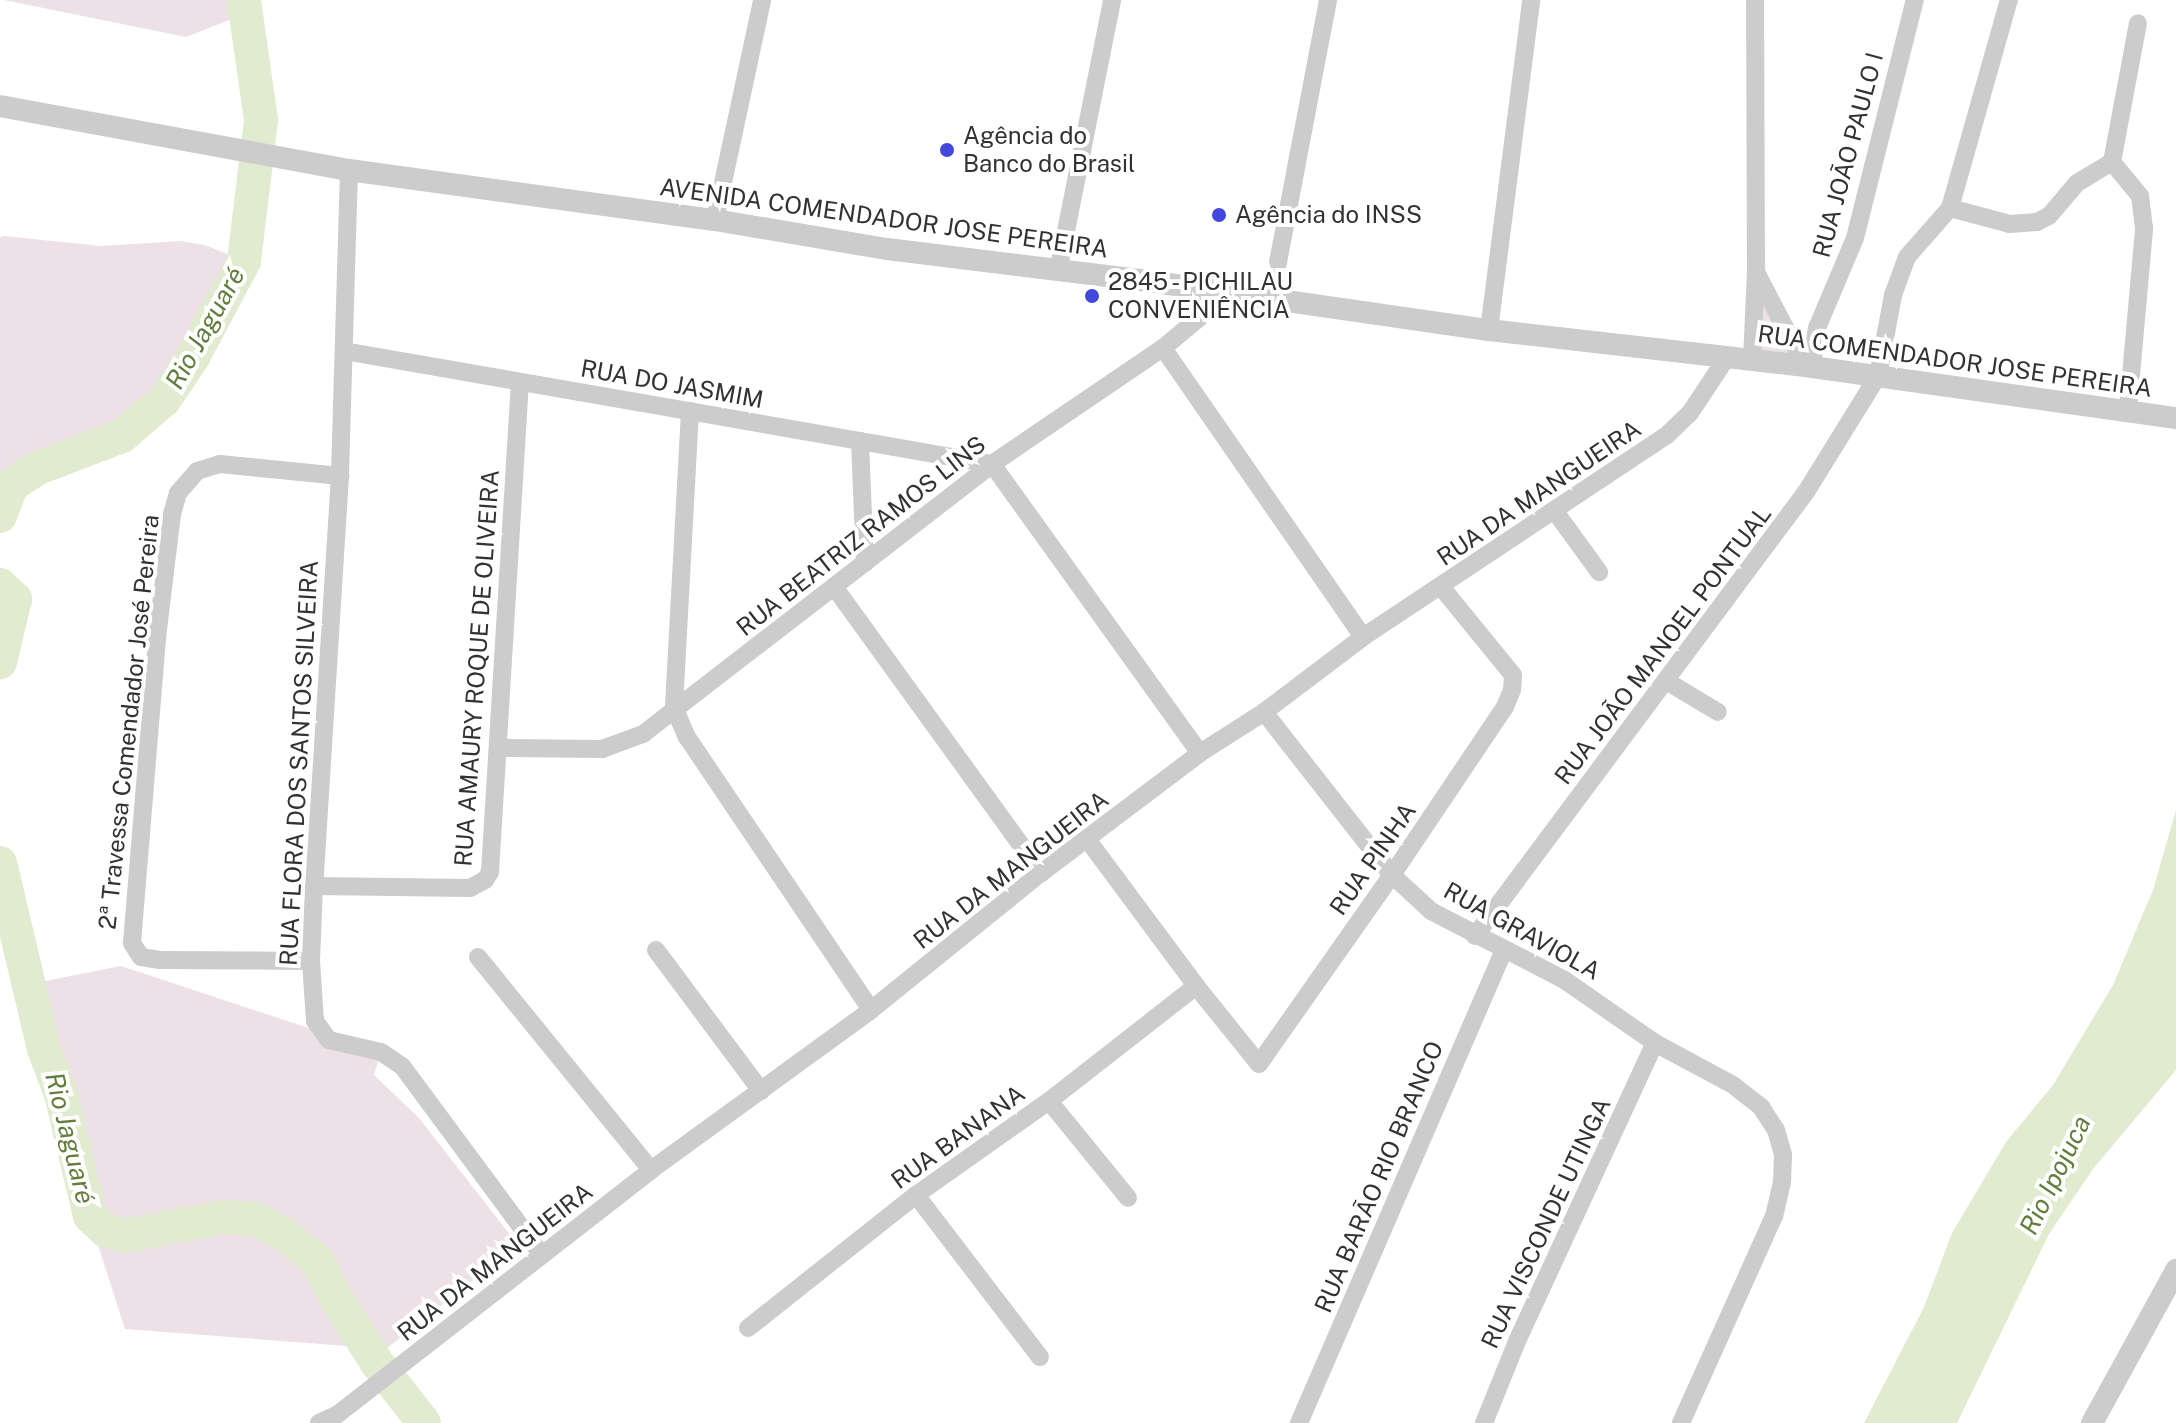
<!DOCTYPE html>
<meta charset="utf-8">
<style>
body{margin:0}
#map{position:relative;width:2176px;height:1423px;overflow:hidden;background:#fff;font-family:"Public Sans",sans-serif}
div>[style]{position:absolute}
.green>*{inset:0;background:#ede1e7}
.water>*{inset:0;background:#e0ebcf}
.river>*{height:34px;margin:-17px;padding:0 17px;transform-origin:17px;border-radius:17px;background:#e0ebcf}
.minor>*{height:18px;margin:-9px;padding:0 9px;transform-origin:9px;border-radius:9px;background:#ccc}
.tertiary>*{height:22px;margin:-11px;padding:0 11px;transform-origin:11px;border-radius:11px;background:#ccc}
.dots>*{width:22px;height:22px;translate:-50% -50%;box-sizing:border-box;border:4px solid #fff;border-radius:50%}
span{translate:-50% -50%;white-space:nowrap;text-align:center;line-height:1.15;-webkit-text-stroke:8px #fff;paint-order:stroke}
.poi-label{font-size:24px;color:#323232}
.left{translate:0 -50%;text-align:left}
.street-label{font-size:24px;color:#323232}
.water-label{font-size:26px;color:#627d3c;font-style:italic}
</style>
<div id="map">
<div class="green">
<i style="clip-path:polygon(4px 0,258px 0,257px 9px,186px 37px)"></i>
<i style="clip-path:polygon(4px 236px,101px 246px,180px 241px,205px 245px,244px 261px,193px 357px,164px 400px,122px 436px,38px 468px,12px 485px,0 516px,0 237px)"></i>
<i style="clip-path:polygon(1760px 291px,1795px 360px,1743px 353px)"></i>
<i style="clip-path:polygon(121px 966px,381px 1052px,374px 1075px,419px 1118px,518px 1245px,386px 1349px,125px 1329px,15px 987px)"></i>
</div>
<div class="water">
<i style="clip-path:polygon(2176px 810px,2176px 1070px,2093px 1169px,2049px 1234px,1957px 1423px,1864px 1423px,1924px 1307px,1952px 1233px,2006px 1142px,2053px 1085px,2113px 985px,2153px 890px)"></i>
</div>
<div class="river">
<i style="left:0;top:516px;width:33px;rotate:-69deg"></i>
<i style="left:12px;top:485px;width:31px;rotate:-33deg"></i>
<i style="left:38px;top:468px;width:90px;rotate:-20.9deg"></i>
<i style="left:122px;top:436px;width:55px;rotate:-40.6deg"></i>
<i style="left:164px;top:400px;width:52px;rotate:-56deg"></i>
<i style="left:193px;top:357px;width:109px;rotate:-62deg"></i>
<i style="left:244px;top:261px;width:142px;rotate:-83.1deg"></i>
<i style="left:261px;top:120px;width:121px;rotate:-98.1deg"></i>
<i style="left:0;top:585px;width:21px;rotate:43deg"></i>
<i style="left:15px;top:599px;width:65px;rotate:103.4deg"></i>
<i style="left:0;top:863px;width:191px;rotate:76.7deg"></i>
<i style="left:44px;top:1049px;width:48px;rotate:69.3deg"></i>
<i style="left:61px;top:1094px;width:125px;rotate:76.6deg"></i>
<i style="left:90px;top:1216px;width:22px;rotate:43deg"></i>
<i style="left:106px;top:1231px;width:21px;rotate:14deg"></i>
<i style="left:126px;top:1236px;width:100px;rotate:-11deg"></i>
<i style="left:224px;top:1217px;width:32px;rotate:4deg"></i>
<i style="left:256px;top:1219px;width:33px;rotate:29deg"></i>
<i style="left:285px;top:1235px;width:43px;rotate:39.3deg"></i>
<i style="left:318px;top:1262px;width:37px;rotate:64deg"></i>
<i style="left:334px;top:1295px;width:80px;rotate:57.7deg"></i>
<i style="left:377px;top:1363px;width:76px;rotate:51.9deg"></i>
</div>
<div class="minor">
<i style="left:349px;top:170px;width:306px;rotate:91.7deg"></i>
<i style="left:340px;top:476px;width:411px;rotate:93.6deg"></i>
<i style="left:314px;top:886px;width:75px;rotate:92.3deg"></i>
<i style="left:311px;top:961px;width:60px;rotate:86.2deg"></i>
<i style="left:315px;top:1021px;width:24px;rotate:54deg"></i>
<i style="left:329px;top:1040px;width:53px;rotate:13deg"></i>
<i style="left:381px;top:1052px;width:25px;rotate:34deg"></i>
<i style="left:402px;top:1066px;width:234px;rotate:53.5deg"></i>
<i style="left:1950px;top:208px;width:216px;rotate:-74.2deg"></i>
<i style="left:1950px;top:208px;width:62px;rotate:14.9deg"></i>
<i style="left:2010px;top:224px;width:27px;rotate:-4deg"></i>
<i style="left:2037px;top:222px;width:13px;rotate:-27deg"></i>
<i style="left:2049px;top:216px;width:43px;rotate:-49.7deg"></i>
<i style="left:2077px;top:183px;width:41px;rotate:-31deg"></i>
<i style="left:715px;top:220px;width:225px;rotate:-77.9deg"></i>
<i style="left:1058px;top:271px;width:276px;rotate:-78.7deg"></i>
<i style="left:1757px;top:274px;width:104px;rotate:62.4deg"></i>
<i style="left:1271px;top:299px;width:304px;rotate:-79.2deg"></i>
<i style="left:1489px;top:330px;width:333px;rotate:-82.7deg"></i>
<i style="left:1163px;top:348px;width:351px;rotate:55.3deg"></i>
<i style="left:344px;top:351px;width:658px;rotate:9.89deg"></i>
<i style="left:992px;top:464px;width:356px;rotate:54.3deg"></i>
<i style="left:1752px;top:359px;width:88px;rotate:-87.4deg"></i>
<i style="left:1756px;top:271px;width:271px;rotate:-90.2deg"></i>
<i style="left:1812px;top:367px;width:39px;rotate:-83deg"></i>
<i style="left:1817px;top:328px;width:98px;rotate:-67.1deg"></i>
<i style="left:1855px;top:238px;width:245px;rotate:-75.9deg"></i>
<i style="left:2128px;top:409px;width:182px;rotate:-84.9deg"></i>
<i style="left:2144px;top:228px;width:32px;rotate:-97deg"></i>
<i style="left:2140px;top:196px;width:44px;rotate:-129.5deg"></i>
<i style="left:2112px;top:162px;width:141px;rotate:-79.4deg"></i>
<i style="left:690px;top:411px;width:296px;rotate:93.1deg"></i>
<i style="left:674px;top:707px;width:33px;rotate:67deg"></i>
<i style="left:687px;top:737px;width:329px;rotate:56deg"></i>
<i style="left:860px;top:441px;width:122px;rotate:87.7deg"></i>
<i style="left:1554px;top:510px;width:77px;rotate:54deg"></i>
<i style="left:835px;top:588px;width:352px;rotate:54.1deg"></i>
<i style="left:1668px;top:682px;width:58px;rotate:31deg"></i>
<i style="left:1264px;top:712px;width:207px;rotate:51.9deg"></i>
<i style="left:1392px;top:875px;width:53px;rotate:42.7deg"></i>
<i style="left:1431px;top:911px;width:148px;rotate:27.3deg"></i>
<i style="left:1563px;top:979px;width:112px;rotate:34.8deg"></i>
<i style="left:1655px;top:1043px;width:89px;rotate:28.3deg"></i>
<i style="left:1733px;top:1085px;width:36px;rotate:38deg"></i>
<i style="left:1761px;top:1107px;width:27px;rotate:57deg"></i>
<i style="left:1776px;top:1130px;width:26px;rotate:74deg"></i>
<i style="left:1783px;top:1155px;width:27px;rotate:92deg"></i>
<i style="left:1782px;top:1182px;width:35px;rotate:103deg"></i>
<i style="left:1774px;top:1216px;width:227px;rotate:114.2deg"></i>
<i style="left:500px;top:748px;width:102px;rotate:0.6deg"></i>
<i style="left:602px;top:749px;width:44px;rotate:-20.1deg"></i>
<i style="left:643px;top:734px;width:441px;rotate:-37.7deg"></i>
<i style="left:992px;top:464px;width:207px;rotate:-34.2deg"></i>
<i style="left:1163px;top:348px;width:86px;rotate:-39.8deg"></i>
<i style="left:1087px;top:839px;width:183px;rotate:53.4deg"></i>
<i style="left:1196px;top:986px;width:100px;rotate:51.1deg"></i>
<i style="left:1259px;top:1064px;width:231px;rotate:-54.9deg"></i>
<i style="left:1392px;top:875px;width:202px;rotate:-56.1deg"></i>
<i style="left:1505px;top:707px;width:18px;rotate:-68deg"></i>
<i style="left:1512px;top:690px;width:15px;rotate:-86deg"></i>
<i style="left:1513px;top:675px;width:112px;rotate:-129.2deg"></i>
<i style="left:314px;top:886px;width:156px;rotate:0.7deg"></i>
<i style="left:470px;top:888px;width:17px;rotate:-28deg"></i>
<i style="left:485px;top:880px;width:9px;rotate:-58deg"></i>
<i style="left:490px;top:872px;width:491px;rotate:-86.5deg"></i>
<i style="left:1475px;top:936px;width:554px;rotate:-53.3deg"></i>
<i style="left:1806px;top:492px;width:137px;rotate:-58.2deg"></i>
<i style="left:1878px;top:376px;width:82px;rotate:-79.5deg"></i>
<i style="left:1893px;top:295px;width:40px;rotate:-69.8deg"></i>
<i style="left:1907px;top:257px;width:65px;rotate:-48.7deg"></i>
<i style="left:656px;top:950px;width:176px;rotate:53.3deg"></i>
<i style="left:478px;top:957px;width:274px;rotate:50.9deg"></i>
<i style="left:311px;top:961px;width:151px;rotate:-179.6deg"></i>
<i style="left:160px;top:960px;width:19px;rotate:-171deg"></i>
<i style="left:141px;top:957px;width:17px;rotate:-123deg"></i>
<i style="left:132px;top:943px;width:306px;rotate:-85.3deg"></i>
<i style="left:157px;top:638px;width:125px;rotate:-83.1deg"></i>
<i style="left:172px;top:514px;width:22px;rotate:-74deg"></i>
<i style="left:178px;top:493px;width:29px;rotate:-49deg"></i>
<i style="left:197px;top:471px;width:24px;rotate:-17deg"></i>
<i style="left:220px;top:464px;width:121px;rotate:5.7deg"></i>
<i style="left:1049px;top:1101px;width:125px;rotate:50.8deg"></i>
<i style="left:916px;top:1195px;width:204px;rotate:52.6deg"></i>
<i style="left:748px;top:1328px;width:214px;rotate:-38.4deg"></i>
<i style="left:916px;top:1195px;width:163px;rotate:-35.3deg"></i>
<i style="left:1049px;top:1101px;width:187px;rotate:-38deg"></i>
<i style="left:319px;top:1423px;width:21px;rotate:-25deg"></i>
<i style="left:338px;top:1414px;width:397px;rotate:-37.9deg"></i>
<i style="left:651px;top:1170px;width:272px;rotate:-36deg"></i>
<i style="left:871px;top:1010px;width:218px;rotate:-38.9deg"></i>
<i style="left:1041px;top:873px;width:199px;rotate:-37deg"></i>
<i style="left:1200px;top:753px;width:76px;rotate:-32.6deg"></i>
<i style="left:1264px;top:712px;width:124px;rotate:-37.1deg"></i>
<i style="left:1363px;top:637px;width:365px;rotate:-33.6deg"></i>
<i style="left:1667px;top:435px;width:32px;rotate:-44deg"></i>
<i style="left:1690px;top:413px;width:67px;rotate:-56.5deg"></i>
<i style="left:1299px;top:1423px;width:516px;rotate:-66.57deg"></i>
<i style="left:1484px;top:1423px;width:91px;rotate:-68deg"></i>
<i style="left:1518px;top:1339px;width:326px;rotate:-65.2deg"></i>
</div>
<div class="tertiary">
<i style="left:0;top:106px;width:355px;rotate:10.4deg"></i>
<i style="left:349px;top:170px;width:369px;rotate:7.8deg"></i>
<i style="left:715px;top:220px;width:174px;rotate:9.6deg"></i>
<i style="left:887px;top:249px;width:277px;rotate:7deg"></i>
<i style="left:1162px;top:283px;width:330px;rotate:8.2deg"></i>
<i style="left:1489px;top:330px;width:325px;rotate:6.5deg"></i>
<i style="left:1812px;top:367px;width:368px;rotate:8deg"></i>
<i style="left:2092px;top:1423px;width:175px;rotate:-61.2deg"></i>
</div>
<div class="dots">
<i style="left:947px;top:150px;background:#4148db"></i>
<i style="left:1219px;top:215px;background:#4148db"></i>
<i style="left:1092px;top:296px;background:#4148db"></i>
</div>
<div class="poi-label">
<span class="left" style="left:963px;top:150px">Agência do<br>Banco do Brasil</span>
<span class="left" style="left:1235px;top:215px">Agência do INSS</span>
<span class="left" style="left:1108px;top:296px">2845 - PICHILAU<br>CONVENIÊNCIA</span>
</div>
<div class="street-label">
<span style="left:1848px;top:155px;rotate:-75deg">RUA JOÃO PAULO I</span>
<span style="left:884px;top:218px;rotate:8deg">AVENIDA COMENDADOR JOSE PEREIRA</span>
<span style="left:1955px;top:361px;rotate:8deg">RUA COMENDADOR JOSE PEREIRA</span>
<span style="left:672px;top:384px;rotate:10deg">RUA DO JASMIM</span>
<span style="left:1539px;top:493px;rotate:-34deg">RUA DA MANGUEIRA</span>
<span style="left:861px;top:536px;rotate:-38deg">RUA BEATRIZ RAMOS LINS</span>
<span style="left:1663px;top:645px;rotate:-53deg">RUA JOÃO MANOEL PONTUAL</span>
<span style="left:477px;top:668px;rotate:-86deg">RUA AMAURY ROQUE DE OLIVEIRA</span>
<span style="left:129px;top:722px;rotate:-84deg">2ª Travessa Comendador José Pereira</span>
<span style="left:299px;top:763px;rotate:-87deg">RUA FLORA DOS SANTOS SILVEIRA</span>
<span style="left:1373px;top:859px;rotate:-55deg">RUA PINHA</span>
<span style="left:1011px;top:870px;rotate:-38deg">RUA DA MANGUEIRA</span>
<span style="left:1522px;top:931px;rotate:29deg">RUA GRAVIOLA</span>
<span style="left:958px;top:1137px;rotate:-36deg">RUA BANANA</span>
<span style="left:1379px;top:1177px;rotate:-67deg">RUA BARÃO RIO BRANCO</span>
<span style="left:1546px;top:1223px;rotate:-65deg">RUA VISCONDE UTINGA</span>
<span style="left:495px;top:1262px;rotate:-38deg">RUA DA MANGUEIRA</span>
</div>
<div class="water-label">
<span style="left:205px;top:328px;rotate:-61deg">Rio Jaguaré</span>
<span style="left:70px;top:1138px;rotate:76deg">Rio Jaguaré</span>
<span style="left:2055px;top:1175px;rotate:-64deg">Rio Ipojuca</span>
</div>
</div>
